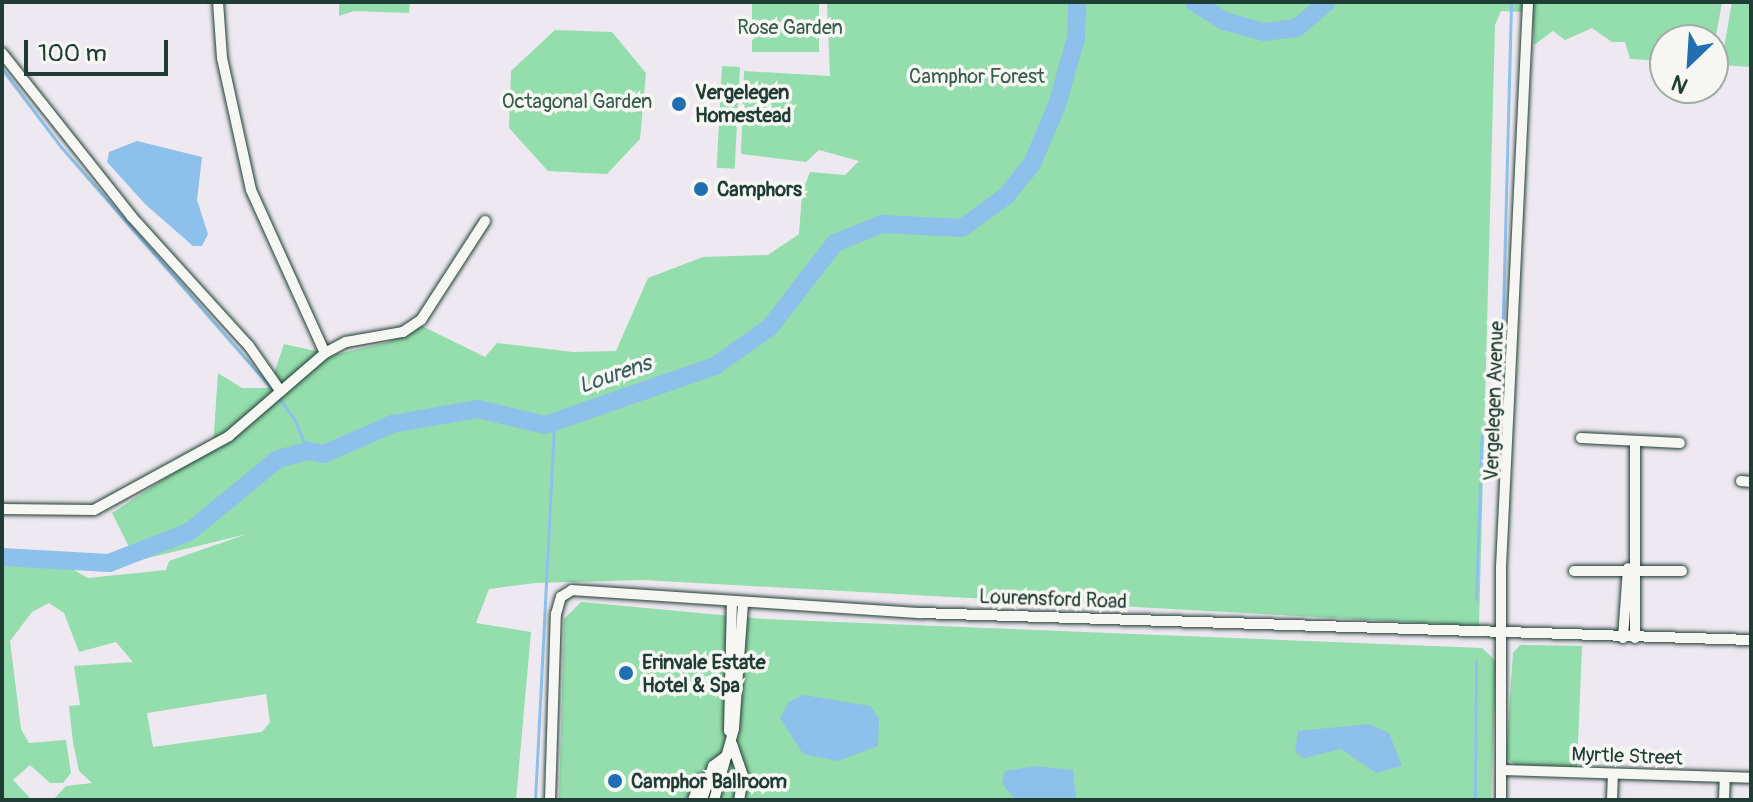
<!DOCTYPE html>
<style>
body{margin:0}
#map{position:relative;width:1753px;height:802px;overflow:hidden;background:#eee9f0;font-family:Pangolin,sans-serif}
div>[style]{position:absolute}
.green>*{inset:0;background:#94ddad;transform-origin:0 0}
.water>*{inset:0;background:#8dc0ea}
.stream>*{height:3px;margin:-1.5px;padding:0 1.5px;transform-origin:1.5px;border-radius:1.5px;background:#8dc0ea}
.river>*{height:18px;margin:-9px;padding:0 9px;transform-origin:9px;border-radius:9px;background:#8dc0ea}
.roads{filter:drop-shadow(0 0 2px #1f3d34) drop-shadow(0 0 2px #1f3d34)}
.minor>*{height:10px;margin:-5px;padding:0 5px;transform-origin:5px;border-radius:5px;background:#f6f6f2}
.dots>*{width:22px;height:22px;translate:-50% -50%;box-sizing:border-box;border:4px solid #f6f6f2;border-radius:50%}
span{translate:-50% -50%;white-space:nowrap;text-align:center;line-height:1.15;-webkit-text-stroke:7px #f6f6f2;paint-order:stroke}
.park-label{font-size:20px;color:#365d4c}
.poi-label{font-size:20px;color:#1f3d34;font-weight:700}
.left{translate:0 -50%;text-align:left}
.street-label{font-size:20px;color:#1f3d34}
.water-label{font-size:22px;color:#3a5e62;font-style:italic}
.frame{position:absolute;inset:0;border:4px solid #1f3d34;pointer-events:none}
.north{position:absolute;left:1649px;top:24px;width:80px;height:80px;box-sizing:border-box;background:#f6f6f2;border:2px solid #a0aca6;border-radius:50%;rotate:205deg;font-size:22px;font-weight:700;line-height:32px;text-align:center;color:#1f3d34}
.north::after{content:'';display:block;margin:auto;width:28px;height:36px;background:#1f6fb2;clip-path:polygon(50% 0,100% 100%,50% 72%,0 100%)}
.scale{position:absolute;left:24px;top:40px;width:144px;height:36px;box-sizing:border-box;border:4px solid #1f3d34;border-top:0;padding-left:10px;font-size:24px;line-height:28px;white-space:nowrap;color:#1f3d34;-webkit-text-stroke:6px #f6f6f2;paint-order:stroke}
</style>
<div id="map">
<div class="green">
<i style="clip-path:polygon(339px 2px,410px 2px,409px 13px,354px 11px,339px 16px)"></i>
<i style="left:752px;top:2px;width:67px;height:50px"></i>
<i style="clip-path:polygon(evenodd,827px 2px,1523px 2px,1522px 12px,1501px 11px,1495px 25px,1479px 626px,643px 580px,535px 583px,489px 589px,476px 623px,531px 632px,516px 800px,53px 800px,66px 786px,92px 783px,79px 771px,73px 742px,69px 706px,80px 705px,74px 666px,133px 662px,116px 642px,79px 652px,64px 613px,49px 603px,32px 612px,10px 641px,21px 729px,29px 743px,66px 740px,71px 773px,63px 783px,50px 783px,30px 765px,13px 780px,32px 800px,2px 800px,2px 564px,67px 566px,88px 578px,166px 570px,169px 561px,247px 534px,136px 561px,112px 513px,213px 447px,218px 373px,242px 388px,269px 388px,284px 344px,333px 355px,389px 342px,422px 326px,485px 357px,497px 343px,573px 352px,616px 351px,648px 278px,703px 257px,768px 255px,799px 234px,802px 193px,810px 172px,845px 175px,859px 161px,819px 150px,806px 162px,741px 154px,744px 71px,830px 76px,827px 2px,266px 694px,270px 722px,262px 732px,153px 747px,147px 713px,266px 694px)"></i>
<i style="clip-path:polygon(1532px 2px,1722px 2px,1713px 53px,1713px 40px,1665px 40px,1665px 61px,1630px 59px,1625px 42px,1612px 42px,1592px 28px,1565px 40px,1553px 31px,1534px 45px)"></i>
<i style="clip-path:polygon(1732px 2px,1751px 2px,1751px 67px,1721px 65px)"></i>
<i style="clip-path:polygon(555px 30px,612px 32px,646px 73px,640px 139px,607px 174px,548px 171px,509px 128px,511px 71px)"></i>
<i style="left:722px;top:66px;width:18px;height:102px;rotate:3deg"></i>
<i style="clip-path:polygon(581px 602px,764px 619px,1482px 648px,1496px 661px,1491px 800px,559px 800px,564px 619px)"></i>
<i style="clip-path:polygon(1520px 645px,1582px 646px,1577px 767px,1516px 765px,1506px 758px,1513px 653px)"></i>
</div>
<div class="water">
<i style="clip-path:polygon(137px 141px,202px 157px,197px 200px,208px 234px,202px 246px,193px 246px,145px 204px,107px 162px,109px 152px)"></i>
<i style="clip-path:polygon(803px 695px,870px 706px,879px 719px,878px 746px,838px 761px,803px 754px,780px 718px,789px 702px)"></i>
<i style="clip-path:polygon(1369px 724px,1389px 733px,1402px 766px,1376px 773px,1341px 749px,1304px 758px,1295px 752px,1298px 731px)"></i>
<i style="clip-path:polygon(1036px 766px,1073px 770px,1076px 800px,1018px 800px,1011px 795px,1002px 783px,1005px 771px)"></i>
</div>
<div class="stream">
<i style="left:2px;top:69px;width:98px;rotate:52.9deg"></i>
<i style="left:61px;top:147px;width:313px;rotate:48.9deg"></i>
<i style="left:267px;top:383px;width:43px;rotate:52.6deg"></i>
<i style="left:293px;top:417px;width:37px;rotate:66deg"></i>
<i style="left:1476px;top:599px;width:168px;rotate:-88deg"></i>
<i style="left:1482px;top:431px;width:48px;rotate:-66.6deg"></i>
<i style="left:1501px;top:387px;width:385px;rotate:-88.5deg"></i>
<i style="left:535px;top:800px;width:381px;rotate:-87.1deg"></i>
<i style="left:1475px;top:800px;width:139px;rotate:-89.6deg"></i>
</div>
<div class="river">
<i style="left:1194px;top:2px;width:36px;rotate:32deg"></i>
<i style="left:1224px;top:21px;width:41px;rotate:15.4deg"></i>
<i style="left:1264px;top:32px;width:33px;rotate:-7deg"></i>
<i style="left:1297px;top:28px;width:40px;rotate:-41deg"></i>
<i style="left:2px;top:557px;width:107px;rotate:3.2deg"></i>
<i style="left:109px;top:563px;width:86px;rotate:-21.2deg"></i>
<i style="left:189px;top:532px;width:115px;rotate:-39.4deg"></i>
<i style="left:278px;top:459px;width:31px;rotate:-15deg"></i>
<i style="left:308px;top:451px;width:16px;rotate:11deg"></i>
<i style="left:324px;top:454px;width:74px;rotate:-23.8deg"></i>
<i style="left:392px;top:424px;width:87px;rotate:-9.9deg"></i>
<i style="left:478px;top:409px;width:69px;rotate:13.4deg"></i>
<i style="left:545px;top:425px;width:180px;rotate:-19.1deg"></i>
<i style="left:715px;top:366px;width:67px;rotate:-35.3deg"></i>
<i style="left:770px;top:327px;width:106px;rotate:-52.3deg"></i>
<i style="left:835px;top:243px;width:51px;rotate:-22deg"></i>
<i style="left:882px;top:224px;width:80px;rotate:2.9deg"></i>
<i style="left:962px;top:228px;width:54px;rotate:-36deg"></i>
<i style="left:1006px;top:196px;width:41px;rotate:-50.9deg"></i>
<i style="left:1032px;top:164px;width:64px;rotate:-67deg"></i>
<i style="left:1057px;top:105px;width:70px;rotate:-74.2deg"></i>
<i style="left:1076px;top:38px;width:36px;rotate:-88deg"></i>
</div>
<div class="roads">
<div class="minor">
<i style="left:218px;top:2px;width:56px;rotate:85.9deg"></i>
<i style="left:222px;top:58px;width:135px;rotate:77.6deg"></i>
<i style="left:251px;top:190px;width:179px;rotate:65.6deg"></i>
<i style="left:2px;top:53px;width:208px;rotate:51.6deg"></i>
<i style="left:131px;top:216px;width:176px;rotate:47.8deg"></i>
<i style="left:249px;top:346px;width:52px;rotate:55.1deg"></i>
<i style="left:1581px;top:438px;width:99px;rotate:2.9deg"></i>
<i style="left:1741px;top:481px;width:10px;rotate:6deg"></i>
<i style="left:2px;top:509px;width:92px;rotate:0.6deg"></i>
<i style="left:94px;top:510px;width:154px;rotate:-28.7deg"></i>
<i style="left:229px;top:436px;width:127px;rotate:-40.8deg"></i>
<i style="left:325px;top:353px;width:24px;rotate:-28deg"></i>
<i style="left:346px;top:342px;width:58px;rotate:-10deg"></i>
<i style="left:403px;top:332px;width:22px;rotate:-34deg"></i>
<i style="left:421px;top:320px;width:118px;rotate:-57.1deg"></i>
<i style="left:1574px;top:571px;width:108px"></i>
<i style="left:1623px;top:638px;width:70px;rotate:-85.9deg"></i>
<i style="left:1635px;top:638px;width:196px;rotate:-90deg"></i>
<i style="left:729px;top:731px;width:129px;rotate:-88.7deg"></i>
<i style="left:732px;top:744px;width:34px;rotate:71deg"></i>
<i style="left:743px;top:776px;width:24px;rotate:99deg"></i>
<i style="left:1502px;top:770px;width:249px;rotate:1.8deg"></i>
<i style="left:550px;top:800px;width:186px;rotate:-88.2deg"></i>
<i style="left:556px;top:614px;width:18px;rotate:-74deg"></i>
<i style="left:561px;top:597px;width:13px;rotate:-32deg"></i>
<i style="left:572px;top:590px;width:349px;rotate:3.8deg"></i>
<i style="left:920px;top:613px;width:831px;rotate:1.86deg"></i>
<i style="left:693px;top:800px;width:22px;rotate:-69deg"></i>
<i style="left:702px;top:800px;width:36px;rotate:-72deg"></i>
<i style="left:713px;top:766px;width:20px;rotate:-37deg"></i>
<i style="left:714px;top:800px;width:74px;rotate:-74.3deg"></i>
<i style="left:734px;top:729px;width:126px;rotate:-85.9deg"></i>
<i style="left:1501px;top:800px;width:233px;rotate:-90deg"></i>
<i style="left:1501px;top:567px;width:566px;rotate:-87.26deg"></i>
<i style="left:1612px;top:800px;width:26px;rotate:-88deg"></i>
<i style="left:1724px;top:800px;width:23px;rotate:-88deg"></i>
</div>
</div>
<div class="dots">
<i style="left:679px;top:104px;background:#1f6fb2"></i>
<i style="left:701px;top:189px;background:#1f6fb2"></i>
<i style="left:626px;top:673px;background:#1f6fb2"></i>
<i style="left:615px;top:781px;background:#1f6fb2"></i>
</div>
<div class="park-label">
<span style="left:790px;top:27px">Rose Garden</span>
<span style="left:977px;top:76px">Camphor Forest</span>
<span style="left:577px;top:101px">Octagonal Garden</span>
</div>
<div class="poi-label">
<span class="left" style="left:695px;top:104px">Vergelegen<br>Homestead</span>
<span class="left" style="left:717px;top:189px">Camphors</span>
<span class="left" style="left:642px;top:674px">Erinvale Estate<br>Hotel &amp; Spa</span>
<span class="left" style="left:631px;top:781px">Camphor Ballroom</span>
</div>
<div class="street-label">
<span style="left:1494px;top:401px;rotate:-88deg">Vergelegen Avenue</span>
<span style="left:1053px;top:599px;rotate:2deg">Lourensford Road</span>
<span style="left:1627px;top:756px;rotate:2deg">Myrtle Street</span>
</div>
<div class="water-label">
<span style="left:615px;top:375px;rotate:-19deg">Lourens</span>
</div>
<div class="frame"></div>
<div class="north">N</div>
<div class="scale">100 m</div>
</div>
